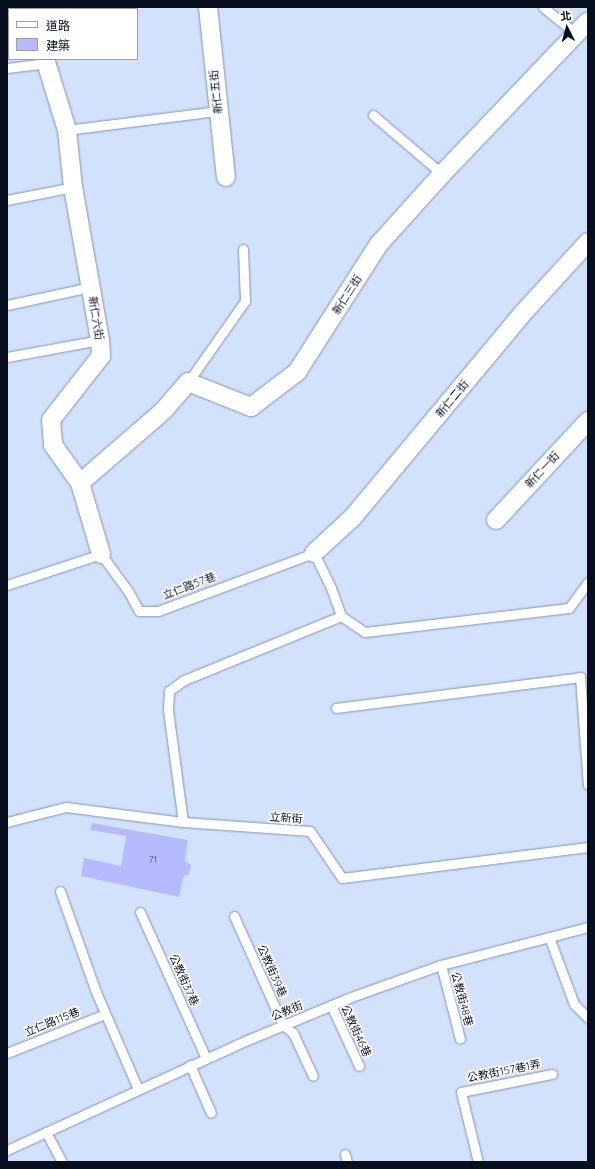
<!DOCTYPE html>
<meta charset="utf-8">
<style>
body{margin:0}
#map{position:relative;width:595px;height:1169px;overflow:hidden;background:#d3e2fc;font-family:Quicksand,"Noto Sans TC",sans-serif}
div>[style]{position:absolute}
.building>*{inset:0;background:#b6baff}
.roads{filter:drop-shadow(0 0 1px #7e95bd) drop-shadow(0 0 1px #7e95bd)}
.service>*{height:9px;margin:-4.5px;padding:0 4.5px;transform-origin:4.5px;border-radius:4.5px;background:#fff}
.minor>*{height:18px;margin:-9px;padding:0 9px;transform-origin:9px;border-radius:9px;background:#fff}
span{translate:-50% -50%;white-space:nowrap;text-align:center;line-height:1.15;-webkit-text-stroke:3px #fff;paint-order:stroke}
.number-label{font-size:9px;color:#333a56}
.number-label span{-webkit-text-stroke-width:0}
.street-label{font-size:11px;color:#070f1e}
.frame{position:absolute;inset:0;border:8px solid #070f1e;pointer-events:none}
.legend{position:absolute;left:8px;top:8px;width:130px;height:52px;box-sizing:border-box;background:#fff;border:1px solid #9c9fa5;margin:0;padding:5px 7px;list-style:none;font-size:12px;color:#070f1e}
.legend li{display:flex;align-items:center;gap:8px;height:20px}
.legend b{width:20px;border:1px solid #9c9fa5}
.north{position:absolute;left:547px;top:8px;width:40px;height:40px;-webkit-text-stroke:3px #fff;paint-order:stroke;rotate:354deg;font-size:11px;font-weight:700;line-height:16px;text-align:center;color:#070f1e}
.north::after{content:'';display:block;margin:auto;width:14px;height:18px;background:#070f1e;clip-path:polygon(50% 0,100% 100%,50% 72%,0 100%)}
</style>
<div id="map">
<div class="building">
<i style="clip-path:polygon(92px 823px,188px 840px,185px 861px,191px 865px,189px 875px,184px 875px,179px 897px,81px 876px,84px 858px,121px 866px,126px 836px,90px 830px)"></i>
</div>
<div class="roads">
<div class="service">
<i style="left:543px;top:7px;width:43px;rotate:39.3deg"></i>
<i style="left:84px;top:9px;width:12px;rotate:-9deg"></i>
<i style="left:7px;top:68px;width:39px;rotate:-7deg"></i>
<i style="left:373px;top:115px;width:91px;rotate:40.5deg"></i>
<i style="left:67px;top:130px;width:152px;rotate:-7.2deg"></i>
<i style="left:7px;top:200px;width:67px;rotate:-11.1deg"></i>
<i style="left:7px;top:305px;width:86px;rotate:-12.1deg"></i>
<i style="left:7px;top:357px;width:95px;rotate:-10.4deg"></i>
<i style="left:188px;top:382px;width:99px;rotate:-54.9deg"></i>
<i style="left:245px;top:301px;width:52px;rotate:-92.2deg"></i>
<i style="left:7px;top:585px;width:99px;rotate:-18.3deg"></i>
<i style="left:101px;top:554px;width:46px;rotate:53.9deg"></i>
<i style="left:128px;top:591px;width:23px;rotate:61deg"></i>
<i style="left:139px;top:611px;width:19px"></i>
<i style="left:158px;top:611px;width:166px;rotate:-20.4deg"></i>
<i style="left:314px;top:553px;width:39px;rotate:64deg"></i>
<i style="left:331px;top:588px;width:30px;rotate:70deg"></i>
<i style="left:341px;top:616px;width:170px;rotate:157.8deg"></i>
<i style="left:184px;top:680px;width:19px;rotate:144deg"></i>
<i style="left:169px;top:691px;width:19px;rotate:93deg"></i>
<i style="left:168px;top:710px;width:113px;rotate:82.4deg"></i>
<i style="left:341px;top:616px;width:29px;rotate:34deg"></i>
<i style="left:365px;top:632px;width:205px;rotate:-6.7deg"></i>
<i style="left:569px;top:608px;width:32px;rotate:-54deg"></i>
<i style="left:336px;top:708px;width:246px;rotate:-7.2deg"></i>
<i style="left:580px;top:677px;width:108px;rotate:85.8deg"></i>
<i style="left:7px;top:822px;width:61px;rotate:-14.3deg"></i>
<i style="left:66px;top:807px;width:118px;rotate:7.3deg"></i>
<i style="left:183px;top:822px;width:127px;rotate:4.1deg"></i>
<i style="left:310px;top:831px;width:57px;rotate:55.8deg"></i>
<i style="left:342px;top:878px;width:248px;rotate:-7.2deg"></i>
<i style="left:60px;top:891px;width:107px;rotate:70.4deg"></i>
<i style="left:96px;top:992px;width:106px;rotate:66.6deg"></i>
<i style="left:140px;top:912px;width:160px;rotate:65.7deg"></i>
<i style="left:234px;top:916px;width:120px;rotate:65.8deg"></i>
<i style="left:283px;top:1025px;width:13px;rotate:39deg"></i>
<i style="left:293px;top:1033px;width:47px;rotate:65.1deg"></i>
<i style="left:549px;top:937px;width:72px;rotate:69.5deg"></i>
<i style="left:574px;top:1004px;width:20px;rotate:45deg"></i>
<i style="left:441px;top:965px;width:76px;rotate:75.6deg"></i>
<i style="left:331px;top:1005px;width:67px;rotate:65.3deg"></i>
<i style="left:7px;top:1053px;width:105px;rotate:-21.7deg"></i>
<i style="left:190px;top:1065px;width:52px;rotate:66.4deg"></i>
<i style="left:46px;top:1132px;width:34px;rotate:62deg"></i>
<i style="left:7px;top:1150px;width:262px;rotate:-24.6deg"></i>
<i style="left:245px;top:1041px;width:115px;rotate:-22.5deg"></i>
<i style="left:351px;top:997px;width:96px;rotate:-19.6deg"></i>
<i style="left:441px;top:965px;width:152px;rotate:-14.5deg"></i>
<i style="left:345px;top:1154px;width:8px;rotate:76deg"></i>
<i style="left:478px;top:1162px;width:72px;rotate:-103.7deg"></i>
<i style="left:461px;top:1092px;width:93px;rotate:-11.2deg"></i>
</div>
<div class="minor">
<i style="left:29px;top:7px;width:2px;rotate:63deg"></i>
<i style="left:208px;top:7px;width:171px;rotate:84deg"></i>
<i style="left:45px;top:59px;width:74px;rotate:72.8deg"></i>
<i style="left:67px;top:130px;width:57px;rotate:84deg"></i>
<i style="left:73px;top:187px;width:155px;rotate:80deg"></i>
<i style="left:100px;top:340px;width:16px;rotate:86deg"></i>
<i style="left:101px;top:356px;width:81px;rotate:128deg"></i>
<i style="left:51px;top:420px;width:25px;rotate:85deg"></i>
<i style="left:53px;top:445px;width:47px;rotate:54.6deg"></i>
<i style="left:80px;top:483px;width:74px;rotate:73.5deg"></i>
<i style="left:80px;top:483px;width:110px;rotate:-40.9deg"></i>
<i style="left:163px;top:411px;width:38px;rotate:-49deg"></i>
<i style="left:188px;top:382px;width:68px;rotate:21.6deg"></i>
<i style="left:251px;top:407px;width:58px;rotate:-37.3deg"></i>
<i style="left:297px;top:372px;width:152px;rotate:-57.4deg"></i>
<i style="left:379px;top:244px;width:94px;rotate:-48deg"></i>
<i style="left:442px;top:174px;width:211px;rotate:-46.3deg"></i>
<i style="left:496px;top:520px;width:135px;rotate:-47.1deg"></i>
<i style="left:314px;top:553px;width:53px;rotate:-42.7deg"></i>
<i style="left:353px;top:517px;width:266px;rotate:-50.2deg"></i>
<i style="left:523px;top:313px;width:96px;rotate:-47.5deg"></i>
</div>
</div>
<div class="number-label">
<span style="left:153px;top:860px">71</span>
</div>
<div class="street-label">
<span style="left:216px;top:92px;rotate:-96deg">新仁五街</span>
<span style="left:347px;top:295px;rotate:-57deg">新仁三街</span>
<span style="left:96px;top:318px;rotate:81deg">新仁六街</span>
<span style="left:452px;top:399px;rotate:-50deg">新仁二街</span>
<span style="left:542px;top:470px;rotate:-47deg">新仁一街</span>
<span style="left:189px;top:586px;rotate:-21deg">立仁路57巷</span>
<span style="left:286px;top:818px;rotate:4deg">立新街</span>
<span style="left:272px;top:971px;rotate:66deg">公教街39巷</span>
<span style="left:184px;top:980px;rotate:66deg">公教街37巷</span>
<span style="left:462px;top:999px;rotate:75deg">公教街48巷</span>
<span style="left:287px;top:1011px;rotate:-23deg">公教街</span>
<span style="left:52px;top:1022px;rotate:-22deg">立仁路115巷</span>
<span style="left:356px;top:1031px;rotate:65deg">公教街46巷</span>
<span style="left:504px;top:1071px;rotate:-11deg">公教街157巷1弄</span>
</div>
<div class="frame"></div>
<ul class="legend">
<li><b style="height:5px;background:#fff"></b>道路</li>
<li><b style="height:11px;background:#b6baff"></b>建築</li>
</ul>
<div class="north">北</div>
</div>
